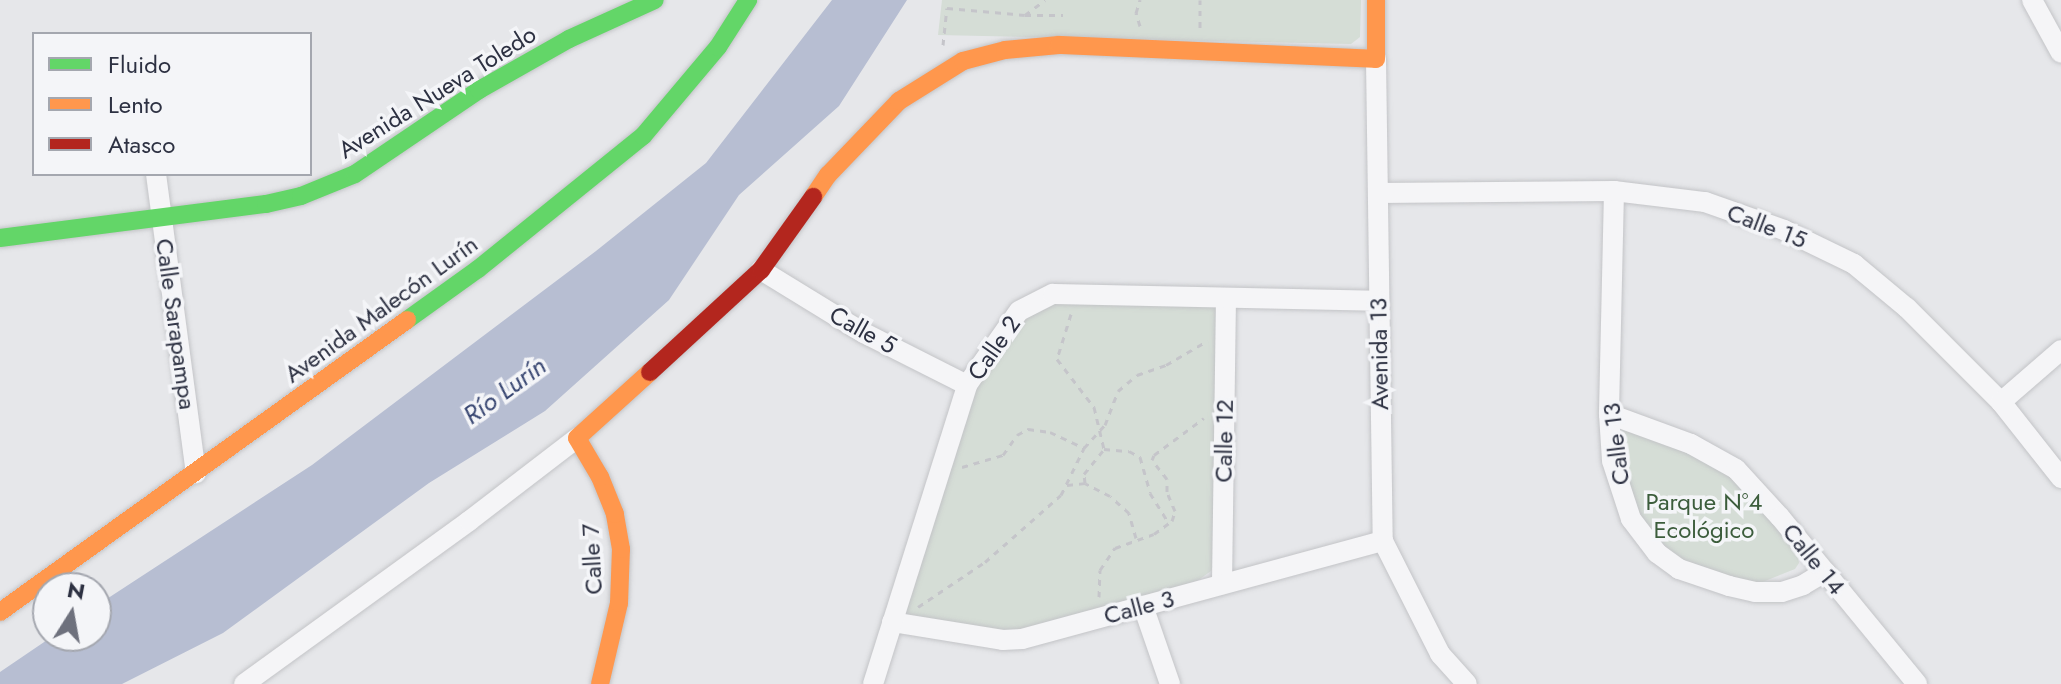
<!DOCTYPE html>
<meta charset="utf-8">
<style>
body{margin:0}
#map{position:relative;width:2061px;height:684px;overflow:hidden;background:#e6e7ea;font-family:Jost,sans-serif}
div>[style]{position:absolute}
.green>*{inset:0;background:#d5ddd6}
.water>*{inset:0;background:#b7bed2}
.path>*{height:3px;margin-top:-1.5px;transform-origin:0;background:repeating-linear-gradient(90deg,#c5c5ca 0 6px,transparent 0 12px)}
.roads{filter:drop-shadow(0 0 2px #c3c4c7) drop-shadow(0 0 2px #c3c4c7)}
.street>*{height:20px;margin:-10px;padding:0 10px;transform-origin:10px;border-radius:10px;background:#f5f5f7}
.fast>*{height:18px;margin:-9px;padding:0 9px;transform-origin:9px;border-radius:9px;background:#63d668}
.slow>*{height:18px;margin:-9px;padding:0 9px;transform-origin:9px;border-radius:9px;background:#ff974d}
.jam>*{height:18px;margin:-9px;padding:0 9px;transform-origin:9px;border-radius:9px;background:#b3261e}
span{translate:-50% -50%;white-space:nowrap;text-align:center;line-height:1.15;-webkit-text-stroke:7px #f4f5f8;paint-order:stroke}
.street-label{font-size:24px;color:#2d3142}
.park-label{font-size:24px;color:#3c5d3c}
.water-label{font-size:26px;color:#3a4873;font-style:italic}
.legend{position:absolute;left:32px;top:32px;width:280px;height:144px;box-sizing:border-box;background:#f4f5f8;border:2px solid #a4a7af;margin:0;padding:10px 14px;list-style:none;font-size:24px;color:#2d3142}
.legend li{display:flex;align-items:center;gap:16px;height:40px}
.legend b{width:40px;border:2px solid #a4a7af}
.north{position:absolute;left:32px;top:572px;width:80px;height:80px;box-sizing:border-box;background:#f4f5f8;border:2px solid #a4a7af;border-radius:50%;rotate:11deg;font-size:22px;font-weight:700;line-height:32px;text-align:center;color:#2d3142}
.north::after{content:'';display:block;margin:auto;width:28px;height:36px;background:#6e717d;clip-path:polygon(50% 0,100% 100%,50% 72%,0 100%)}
</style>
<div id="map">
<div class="green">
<i style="clip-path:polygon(942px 0,1361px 0,1360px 37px,1351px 44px,938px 35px)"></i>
<i style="clip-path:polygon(1051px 301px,1218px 305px,1216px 559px,1211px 571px,1197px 581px,1021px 633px,898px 619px,976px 385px,1012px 326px)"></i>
<i style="clip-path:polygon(1617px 429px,1662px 439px,1739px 482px,1797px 553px,1799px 563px,1795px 569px,1755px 585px,1677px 558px,1647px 527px,1627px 493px)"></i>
</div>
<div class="water">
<i style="clip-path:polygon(832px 0,907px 0,839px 106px,739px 195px,669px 300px,545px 411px,429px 483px,223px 633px,122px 684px,0 684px,0 672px,53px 636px,96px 636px,96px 606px,312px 465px,596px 251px,706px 163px)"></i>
</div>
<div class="path">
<i style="left:1025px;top:15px;width:38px"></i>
<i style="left:1140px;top:26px;width:14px;rotate:-107deg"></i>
<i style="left:1136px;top:13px;width:14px;rotate:-73deg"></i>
<i style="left:1200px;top:28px;width:28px;rotate:-90deg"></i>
<i style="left:943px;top:45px;width:37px;rotate:-84deg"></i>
<i style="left:947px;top:8px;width:78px;rotate:5.1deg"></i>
<i style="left:1025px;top:15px;width:25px;rotate:-37deg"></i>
<i style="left:1071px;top:314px;width:47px;rotate:107.3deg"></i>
<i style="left:1057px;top:359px;width:61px;rotate:52.4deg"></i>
<i style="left:1094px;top:407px;width:43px;rotate:76.6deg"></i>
<i style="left:962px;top:467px;width:43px;rotate:-16.3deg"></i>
<i style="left:1003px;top:455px;width:24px;rotate:-55deg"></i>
<i style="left:1017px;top:435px;width:13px;rotate:-29deg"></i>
<i style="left:1028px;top:429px;width:22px;rotate:8deg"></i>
<i style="left:1050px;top:432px;width:38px;rotate:25deg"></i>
<i style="left:1067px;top:485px;width:18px;rotate:-6deg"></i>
<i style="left:1136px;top:538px;width:26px;rotate:-106deg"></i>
<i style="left:1129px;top:513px;width:25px;rotate:-138deg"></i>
<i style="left:1110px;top:496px;width:28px;rotate:-153deg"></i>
<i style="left:1085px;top:483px;width:9px;rotate:-96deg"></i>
<i style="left:1084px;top:474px;width:32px;rotate:-51deg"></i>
<i style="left:1104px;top:449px;width:25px;rotate:5deg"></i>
<i style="left:1129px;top:451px;width:13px;rotate:29deg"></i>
<i style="left:1140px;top:457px;width:37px;rotate:74deg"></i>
<i style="left:1150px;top:493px;width:36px;rotate:58deg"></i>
<i style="left:1099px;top:597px;width:27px;rotate:-88deg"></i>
<i style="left:1100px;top:570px;width:27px;rotate:-56deg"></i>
<i style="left:1115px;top:548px;width:41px;rotate:-19.7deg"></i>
<i style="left:1154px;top:534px;width:22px;rotate:-36deg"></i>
<i style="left:1172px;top:521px;width:10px;rotate:-73deg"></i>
<i style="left:1175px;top:511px;width:21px;rotate:-113deg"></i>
<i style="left:1167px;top:492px;width:13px;rotate:-90deg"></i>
<i style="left:1167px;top:479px;width:24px;rotate:-128deg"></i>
<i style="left:1152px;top:460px;width:5px;rotate:-68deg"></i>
<i style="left:1154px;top:455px;width:62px;rotate:-36.5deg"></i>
<i style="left:918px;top:607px;width:81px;rotate:-33.9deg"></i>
<i style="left:985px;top:562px;width:101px;rotate:-41.4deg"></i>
<i style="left:1061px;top:495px;width:52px;rotate:-63.9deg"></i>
<i style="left:1084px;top:448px;width:31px;rotate:-48deg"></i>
<i style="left:1105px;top:425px;width:36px;rotate:-69deg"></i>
<i style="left:1118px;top:391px;width:25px;rotate:-40deg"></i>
<i style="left:1137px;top:375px;width:31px;rotate:-19deg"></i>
<i style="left:1166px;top:365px;width:48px;rotate:-30.3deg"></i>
</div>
<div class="roads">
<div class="street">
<i style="left:2032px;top:0;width:60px;rotate:61.3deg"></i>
<i style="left:1376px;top:59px;width:482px;rotate:89.2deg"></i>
<i style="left:1383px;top:541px;width:127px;rotate:63.2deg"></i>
<i style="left:1440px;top:654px;width:40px;rotate:48deg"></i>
<i style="left:156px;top:174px;width:302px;rotate:82.4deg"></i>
<i style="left:1614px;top:191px;width:223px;rotate:91.3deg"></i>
<i style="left:1609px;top:414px;width:47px;rotate:86.3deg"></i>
<i style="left:1612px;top:461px;width:61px;rotate:71.9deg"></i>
<i style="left:1631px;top:519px;width:43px;rotate:52.6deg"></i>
<i style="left:1657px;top:553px;width:27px;rotate:36deg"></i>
<i style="left:1679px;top:569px;width:53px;rotate:18.8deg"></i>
<i style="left:1729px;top:586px;width:27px;rotate:13deg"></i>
<i style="left:1755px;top:592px;width:27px"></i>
<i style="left:1782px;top:592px;width:22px;rotate:-18deg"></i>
<i style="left:1803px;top:585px;width:26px;rotate:-31deg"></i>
<i style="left:1378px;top:193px;width:236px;rotate:-0.5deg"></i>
<i style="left:1614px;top:191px;width:92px;rotate:6.9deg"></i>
<i style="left:1705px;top:202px;width:84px;rotate:19.5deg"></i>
<i style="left:1784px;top:230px;width:78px;rotate:25.9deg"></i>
<i style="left:1854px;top:264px;width:69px;rotate:39.7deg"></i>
<i style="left:1907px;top:308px;width:133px;rotate:45deg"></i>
<i style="left:2001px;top:402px;width:97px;rotate:51.7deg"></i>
<i style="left:761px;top:270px;width:121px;rotate:31.5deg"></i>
<i style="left:864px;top:333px;width:115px;rotate:26.8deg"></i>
<i style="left:2001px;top:402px;width:79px;rotate:-40.9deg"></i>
<i style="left:1609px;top:414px;width:87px;rotate:20.1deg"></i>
<i style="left:1691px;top:444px;width:51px;rotate:29.1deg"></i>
<i style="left:1736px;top:469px;width:65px;rotate:47.5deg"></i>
<i style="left:1780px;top:517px;width:216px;rotate:50.6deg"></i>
<i style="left:1222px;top:584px;width:286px;rotate:-89.2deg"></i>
<i style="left:1143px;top:606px;width:83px;rotate:70.9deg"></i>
<i style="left:892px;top:622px;width:112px;rotate:9.2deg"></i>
<i style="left:1003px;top:640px;width:19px;rotate:-3deg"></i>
<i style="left:1022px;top:639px;width:374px;rotate:-15.2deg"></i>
<i style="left:244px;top:684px;width:278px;rotate:-35.9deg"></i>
<i style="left:469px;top:521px;width:136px;rotate:-37.5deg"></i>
<i style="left:873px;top:684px;width:313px;rotate:-72.5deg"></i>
<i style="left:967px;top:385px;width:90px;rotate:-54.9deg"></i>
<i style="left:1019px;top:311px;width:38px;rotate:-27deg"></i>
<i style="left:1053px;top:294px;width:325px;rotate:1.2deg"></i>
</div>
<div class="fast">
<i style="left:0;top:238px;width:268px;rotate:-7.3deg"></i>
<i style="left:266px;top:204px;width:36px;rotate:-13deg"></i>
<i style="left:301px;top:196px;width:58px;rotate:-22.2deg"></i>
<i style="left:355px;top:174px;width:150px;rotate:-34.1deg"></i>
<i style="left:479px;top:90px;width:103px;rotate:-29.5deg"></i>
<i style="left:569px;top:39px;width:94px;rotate:-24.4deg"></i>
<i style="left:407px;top:320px;width:87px;rotate:-35.7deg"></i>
<i style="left:478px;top:269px;width:212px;rotate:-38.9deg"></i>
<i style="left:643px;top:136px;width:116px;rotate:-49.9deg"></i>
<i style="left:718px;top:47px;width:56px;rotate:-57.4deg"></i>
</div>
<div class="slow">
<i style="left:813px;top:197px;width:27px;rotate:-56deg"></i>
<i style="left:828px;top:175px;width:103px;rotate:-46.2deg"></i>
<i style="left:899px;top:101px;width:75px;rotate:-32deg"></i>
<i style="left:963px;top:61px;width:43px;rotate:-14.7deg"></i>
<i style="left:1005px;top:50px;width:54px;rotate:-5.3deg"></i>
<i style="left:1059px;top:45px;width:317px;rotate:2.5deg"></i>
<i style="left:1376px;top:59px;width:59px;rotate:-90deg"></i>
<i style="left:0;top:612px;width:501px;rotate:-35.66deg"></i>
<i style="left:600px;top:684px;width:83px;rotate:-76.8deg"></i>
<i style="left:619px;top:603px;width:54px;rotate:-87.9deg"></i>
<i style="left:621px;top:549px;width:36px;rotate:-100deg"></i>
<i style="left:615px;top:514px;width:40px;rotate:-112deg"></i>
<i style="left:600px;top:477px;width:45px;rotate:-120.5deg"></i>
<i style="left:577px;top:438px;width:98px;rotate:-42.1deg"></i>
</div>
<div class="jam">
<i style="left:650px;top:372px;width:151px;rotate:-42.6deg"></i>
<i style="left:761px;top:270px;width:90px;rotate:-54.5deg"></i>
</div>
</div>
<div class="street-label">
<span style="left:437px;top:92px;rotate:-32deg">Avenida Nueva Toledo</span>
<span style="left:1767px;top:226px;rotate:21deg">Calle 15</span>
<span style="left:381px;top:309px;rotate:-36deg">Avenida Malecón Lurín</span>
<span style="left:176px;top:324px;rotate:82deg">Calle Sarapampa</span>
<span style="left:863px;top:330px;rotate:29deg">Calle 5</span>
<span style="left:994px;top:348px;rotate:-55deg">Calle 2</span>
<span style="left:1379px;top:354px;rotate:-91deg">Avenida 13</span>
<span style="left:1224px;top:441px;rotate:-89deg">Calle 12</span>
<span style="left:1616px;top:444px;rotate:-97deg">Calle 13</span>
<span style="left:592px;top:559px;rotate:-93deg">Calle 7</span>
<span style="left:1814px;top:559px;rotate:51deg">Calle 14</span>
<span style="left:1139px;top:607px;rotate:-15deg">Calle 3</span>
</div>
<div class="park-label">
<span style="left:1704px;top:516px">Parque N°4<br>Ecológico</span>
</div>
<div class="water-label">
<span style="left:505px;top:391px;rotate:-36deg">Río Lurín</span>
</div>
<ul class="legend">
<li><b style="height:10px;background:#63d668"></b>Fluido</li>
<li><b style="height:10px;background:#ff974d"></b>Lento</li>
<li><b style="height:10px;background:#b3261e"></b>Atasco</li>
</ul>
<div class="north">N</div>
</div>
